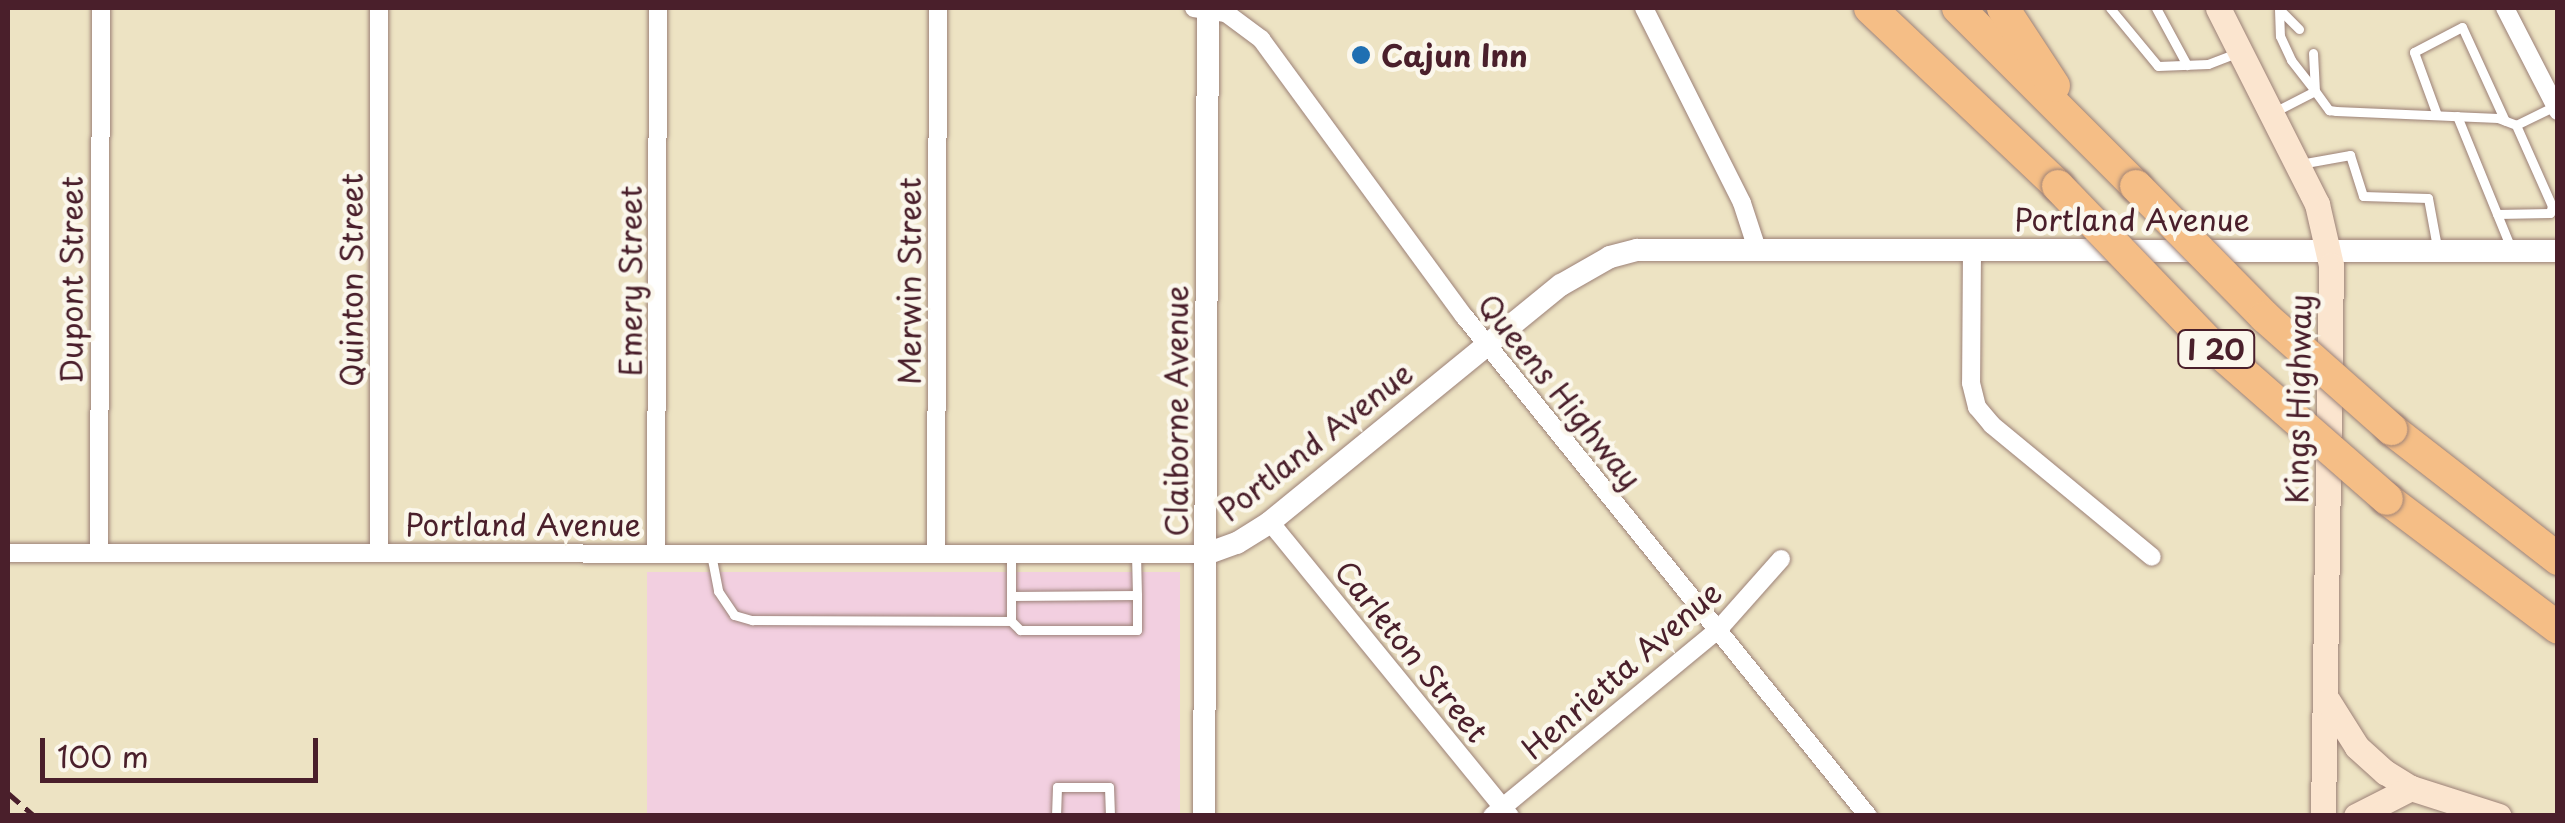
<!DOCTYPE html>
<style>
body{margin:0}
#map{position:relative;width:2565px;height:823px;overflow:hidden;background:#ede3c3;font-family:"Playpen Sans",sans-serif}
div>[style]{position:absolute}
.built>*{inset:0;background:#f2cfe0;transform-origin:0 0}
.roads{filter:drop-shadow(0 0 2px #9c8177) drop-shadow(0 0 2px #9c8177)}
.service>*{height:9px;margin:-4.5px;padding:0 4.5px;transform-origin:4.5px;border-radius:4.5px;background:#fff}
.minor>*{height:18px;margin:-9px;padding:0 9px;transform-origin:9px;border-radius:9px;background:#fff}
.tertiary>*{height:22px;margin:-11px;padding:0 11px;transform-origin:11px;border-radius:11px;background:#fff}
.secondary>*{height:25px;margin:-12.5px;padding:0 12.5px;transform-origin:12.5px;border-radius:12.5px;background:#fbe5cf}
.motorway>*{height:32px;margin:-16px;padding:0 16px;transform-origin:16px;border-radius:16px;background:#f5be86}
.rail>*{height:5px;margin-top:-2.5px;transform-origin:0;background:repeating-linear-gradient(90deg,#4a1f2b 0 15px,transparent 0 23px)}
.bridges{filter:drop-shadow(0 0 2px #9c8177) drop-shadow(0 0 2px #9c8177)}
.motorway-bridge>*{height:32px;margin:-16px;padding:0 16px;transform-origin:16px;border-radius:16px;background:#f5be86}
.dots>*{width:28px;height:28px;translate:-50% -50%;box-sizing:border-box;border:5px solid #fbf7ec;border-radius:50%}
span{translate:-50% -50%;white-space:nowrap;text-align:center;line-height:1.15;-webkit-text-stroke:9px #fbf7ec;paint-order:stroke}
.shield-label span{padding:2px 8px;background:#fbf7ec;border:2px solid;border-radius:8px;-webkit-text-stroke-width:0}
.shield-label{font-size:28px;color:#4a1f2b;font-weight:700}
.poi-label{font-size:30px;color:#4a1f2b;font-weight:700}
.left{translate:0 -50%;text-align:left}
.street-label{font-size:30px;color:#4a1f2b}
.frame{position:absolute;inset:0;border:10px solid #4a1f2b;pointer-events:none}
.scale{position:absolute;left:40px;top:738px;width:278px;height:45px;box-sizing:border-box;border:5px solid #4a1f2b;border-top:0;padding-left:12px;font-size:30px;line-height:35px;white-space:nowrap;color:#4a1f2b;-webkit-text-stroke:8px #fbf7ec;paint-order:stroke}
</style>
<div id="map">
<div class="built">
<i style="left:1180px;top:572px;width:243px;height:533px;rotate:90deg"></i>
</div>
<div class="roads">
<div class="service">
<i style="left:2110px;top:8px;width:75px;rotate:50.4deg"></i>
<i style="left:2158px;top:66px;width:50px;rotate:-2.3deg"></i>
<i style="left:2208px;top:64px;width:31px;rotate:-21deg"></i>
<i style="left:2156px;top:8px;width:65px;rotate:61.5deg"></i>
<i style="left:2279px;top:9px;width:27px;rotate:88deg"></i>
<i style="left:2280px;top:36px;width:26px;rotate:65deg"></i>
<i style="left:2291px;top:60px;width:39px;rotate:52deg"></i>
<i style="left:2280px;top:10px;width:27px;rotate:45deg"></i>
<i style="left:2313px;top:53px;width:35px;rotate:87deg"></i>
<i style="left:2274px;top:112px;width:46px;rotate:-27.1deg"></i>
<i style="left:2315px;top:91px;width:24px;rotate:54deg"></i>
<i style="left:2329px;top:110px;width:7px;rotate:8deg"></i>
<i style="left:2336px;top:111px;width:162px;rotate:2.5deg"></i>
<i style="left:2498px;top:118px;width:19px;rotate:21deg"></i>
<i style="left:2516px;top:125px;width:43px;rotate:-26deg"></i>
<i style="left:2437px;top:115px;width:67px;rotate:-110.1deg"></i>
<i style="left:2414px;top:52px;width:54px;rotate:-27.5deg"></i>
<i style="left:2462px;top:27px;width:103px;rotate:65.4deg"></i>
<i style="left:2457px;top:116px;width:143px;rotate:67.8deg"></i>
<i style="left:2300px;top:164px;width:51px;rotate:-10.2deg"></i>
<i style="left:2350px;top:155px;width:43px;rotate:72.4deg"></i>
<i style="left:2363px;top:196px;width:65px;rotate:1.8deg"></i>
<i style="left:2428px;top:198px;width:50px;rotate:79.6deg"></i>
<i style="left:2497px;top:214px;width:53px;rotate:-1.1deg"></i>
<i style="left:2550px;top:213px;width:7px;rotate:-74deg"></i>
<i style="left:2552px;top:206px;width:89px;rotate:-114deg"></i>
<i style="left:711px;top:554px;width:38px;rotate:79deg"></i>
<i style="left:718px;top:591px;width:29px;rotate:56deg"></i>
<i style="left:734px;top:615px;width:19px;rotate:16deg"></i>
<i style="left:752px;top:620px;width:259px;rotate:0.2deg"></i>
<i style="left:1011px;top:621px;width:67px;rotate:-90deg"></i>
<i style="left:1011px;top:596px;width:126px;rotate:-0.5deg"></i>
<i style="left:1137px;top:595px;width:41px;rotate:-91.4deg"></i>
<i style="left:1011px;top:621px;width:13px;rotate:45deg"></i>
<i style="left:1020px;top:630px;width:117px"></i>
<i style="left:1137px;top:630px;width:35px;rotate:-90deg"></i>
<i style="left:1056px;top:816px;width:29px;rotate:-88deg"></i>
<i style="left:1057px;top:787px;width:52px"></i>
<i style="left:1109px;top:787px;width:29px;rotate:88deg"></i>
</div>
<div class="minor">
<i style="left:379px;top:8px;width:545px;rotate:90deg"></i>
<i style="left:1194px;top:8px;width:32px;rotate:9deg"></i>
<i style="left:1226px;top:13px;width:44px;rotate:36.6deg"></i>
<i style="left:1261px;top:39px;width:343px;rotate:53.8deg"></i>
<i style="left:1464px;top:316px;width:643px;rotate:51.06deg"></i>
<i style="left:1644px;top:8px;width:218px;rotate:63.3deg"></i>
<i style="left:1742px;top:203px;width:48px;rotate:71.9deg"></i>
<i style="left:2505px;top:8px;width:116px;rotate:62.8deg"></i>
<i style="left:1972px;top:249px;width:134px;rotate:90.4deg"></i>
<i style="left:1971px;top:383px;width:25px;rotate:76deg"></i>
<i style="left:1977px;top:407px;width:23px;rotate:50deg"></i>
<i style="left:1992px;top:425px;width:207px;rotate:39.5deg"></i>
<i style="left:1270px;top:522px;width:380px;rotate:50.8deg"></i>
<i style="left:8px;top:553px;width:1198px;rotate:0.05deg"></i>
<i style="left:99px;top:553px;width:545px;rotate:-89.79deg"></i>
<i style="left:656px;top:554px;width:546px;rotate:-89.79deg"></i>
<i style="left:936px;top:554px;width:546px;rotate:-89.79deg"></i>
<i style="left:1492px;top:816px;width:293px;rotate:-39.5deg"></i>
<i style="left:1718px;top:630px;width:95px;rotate:-48.4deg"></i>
</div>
<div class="tertiary">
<i style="left:1206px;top:554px;width:33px;rotate:-20deg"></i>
<i style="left:1237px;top:543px;width:39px;rotate:-32deg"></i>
<i style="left:1270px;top:522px;width:375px;rotate:-39.2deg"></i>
<i style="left:1561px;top:285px;width:56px;rotate:-29.7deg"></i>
<i style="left:1610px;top:257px;width:28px;rotate:-15deg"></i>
<i style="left:1637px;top:250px;width:921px;rotate:0.06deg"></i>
<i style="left:1204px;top:816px;width:808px;rotate:-89.72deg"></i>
</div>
<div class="secondary">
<i style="left:2218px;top:8px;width:220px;rotate:63.2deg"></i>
<i style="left:2317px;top:204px;width:63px;rotate:77.1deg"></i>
<i style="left:2331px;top:265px;width:551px;rotate:90.83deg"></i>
<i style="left:2328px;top:701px;width:54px;rotate:57.8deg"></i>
<i style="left:2357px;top:747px;width:38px;rotate:42deg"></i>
<i style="left:2385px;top:772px;width:31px;rotate:32deg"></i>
<i style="left:2411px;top:788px;width:92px;rotate:17.7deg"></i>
<i style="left:2356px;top:816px;width:62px;rotate:-27deg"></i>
</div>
<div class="motorway">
<i style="left:1870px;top:8px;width:259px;rotate:43.4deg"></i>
<i style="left:1958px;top:8px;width:252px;rotate:45deg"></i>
<i style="left:2003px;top:8px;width:93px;rotate:56.8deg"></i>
<i style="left:2391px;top:429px;width:212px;rotate:37.9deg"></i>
<i style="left:2387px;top:499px;width:214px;rotate:37deg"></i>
</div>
</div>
<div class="rail">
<i style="left:8px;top:793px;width:35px;rotate:41deg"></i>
</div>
<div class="bridges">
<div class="motorway-bridge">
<i style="left:2058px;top:186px;width:219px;rotate:46.1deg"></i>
<i style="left:2210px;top:344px;width:235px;rotate:41.2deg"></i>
<i style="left:2136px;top:186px;width:184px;rotate:45.4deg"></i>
<i style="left:2265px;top:317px;width:169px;rotate:41.6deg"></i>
</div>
</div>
<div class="dots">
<i style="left:1361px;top:55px;background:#1f6fb2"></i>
</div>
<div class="shield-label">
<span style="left:2216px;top:349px">I 20</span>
</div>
<div class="poi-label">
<span class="left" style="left:1381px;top:55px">Cajun Inn</span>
</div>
<div class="street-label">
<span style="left:2132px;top:219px">Portland Avenue</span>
<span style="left:71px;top:280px;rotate:-90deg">Dupont Street</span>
<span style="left:351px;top:280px;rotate:-90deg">Quinton Street</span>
<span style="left:630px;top:281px;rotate:-90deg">Emery Street</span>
<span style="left:909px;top:281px;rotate:-90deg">Merwin Street</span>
<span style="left:1560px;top:391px;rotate:51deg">Queens Highway</span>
<span style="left:2298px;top:399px;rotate:-89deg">Kings Highway</span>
<span style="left:1176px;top:411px;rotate:-90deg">Claiborne Avenue</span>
<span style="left:1315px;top:441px;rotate:-38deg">Portland Avenue</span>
<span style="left:523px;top:524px">Portland Avenue</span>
<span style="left:1412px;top:651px;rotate:51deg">Carleton Street</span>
<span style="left:1621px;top:670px;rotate:-41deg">Henrietta Avenue</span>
</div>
<div class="frame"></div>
<div class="scale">100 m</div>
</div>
